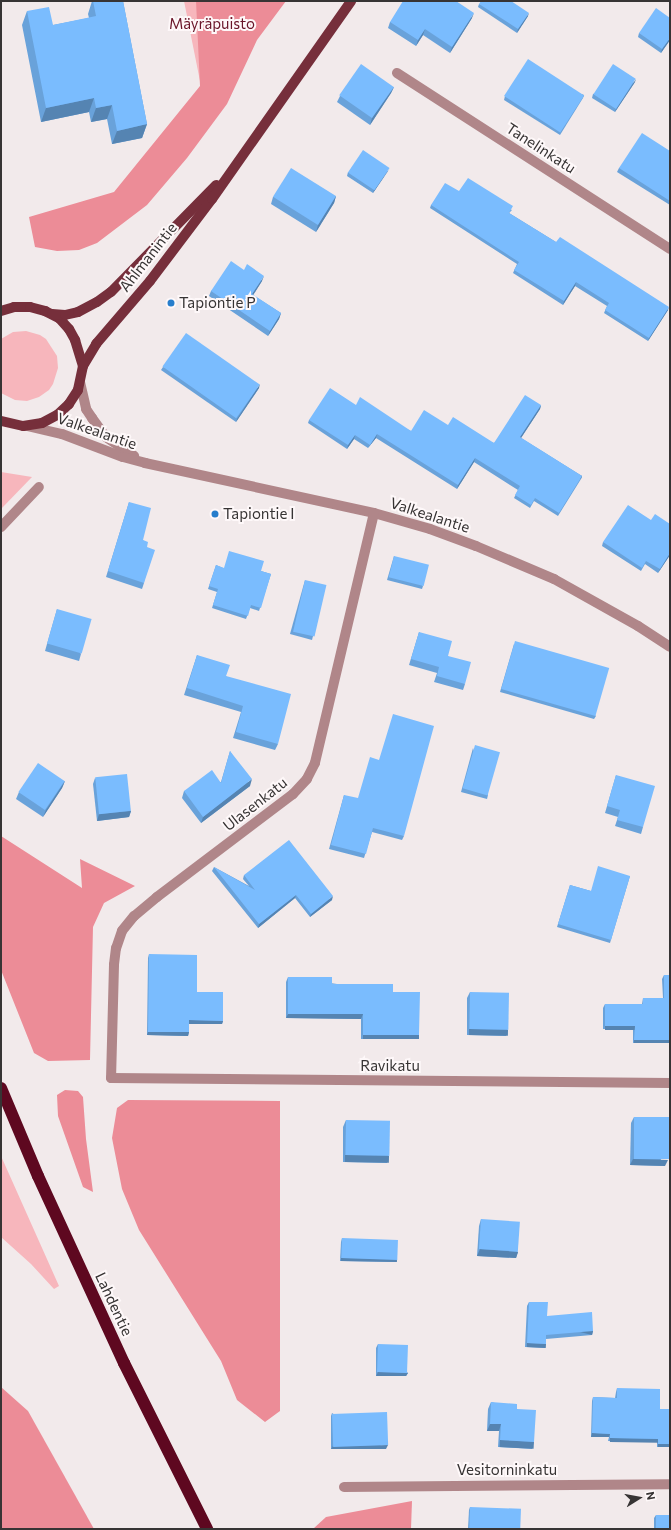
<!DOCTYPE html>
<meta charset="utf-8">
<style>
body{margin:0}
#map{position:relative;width:671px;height:1530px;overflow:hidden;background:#f2eaeb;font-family:Commissioner,sans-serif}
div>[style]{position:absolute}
.green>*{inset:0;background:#f7b6bc}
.forest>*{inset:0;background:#ec8c97}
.minor>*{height:10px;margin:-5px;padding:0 5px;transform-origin:5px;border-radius:5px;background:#b08689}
.major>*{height:10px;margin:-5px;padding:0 5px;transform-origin:5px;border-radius:5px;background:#762f3b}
.highway>*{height:12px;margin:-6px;padding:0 6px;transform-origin:6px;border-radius:6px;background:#5e0820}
.wall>*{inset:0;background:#69a2da}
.shaded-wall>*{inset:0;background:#5584b2;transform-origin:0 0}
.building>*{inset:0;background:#7abcfe;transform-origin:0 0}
.dots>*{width:11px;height:11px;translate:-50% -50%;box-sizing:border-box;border:2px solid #fef8f9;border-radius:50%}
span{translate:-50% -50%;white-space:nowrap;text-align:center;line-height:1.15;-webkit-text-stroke:4px #fef8f9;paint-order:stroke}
.park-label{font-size:15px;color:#691428}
.street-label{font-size:15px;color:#373434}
.poi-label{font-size:15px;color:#373434}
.left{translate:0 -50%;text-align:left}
.frame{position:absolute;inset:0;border:2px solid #373434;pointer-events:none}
.north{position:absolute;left:619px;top:1478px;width:40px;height:40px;-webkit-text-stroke:3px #fef8f9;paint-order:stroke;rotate:79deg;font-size:11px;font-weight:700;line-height:16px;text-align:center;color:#373434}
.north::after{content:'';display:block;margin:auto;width:14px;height:18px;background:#373434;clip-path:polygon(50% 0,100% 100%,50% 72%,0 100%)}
</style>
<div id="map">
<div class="green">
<i style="clip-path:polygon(184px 1px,255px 1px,201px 86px)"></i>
<i style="clip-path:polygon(26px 331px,40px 335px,46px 339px,57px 356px,58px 368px,53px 384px,49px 390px,39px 397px,27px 401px,15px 400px,1px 393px,1px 339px,13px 332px)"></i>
<i style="clip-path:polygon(1px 472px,32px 477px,1px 509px)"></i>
<i style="clip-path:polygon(1px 1156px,59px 1286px,54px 1289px,31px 1264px,1px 1237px)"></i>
</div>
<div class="forest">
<i style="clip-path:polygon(196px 1px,286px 1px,257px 40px,227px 104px,187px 158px,147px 205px,97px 243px,79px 250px,57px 251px,35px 247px,29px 217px,114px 192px,200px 86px)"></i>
<i style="clip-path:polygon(1px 836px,82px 888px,80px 859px,135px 886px,104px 903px,93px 927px,90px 1060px,48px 1061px,34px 1053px,1px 970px)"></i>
<i style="clip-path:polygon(65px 1090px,78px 1091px,83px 1097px,86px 1139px,93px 1192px,83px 1187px,58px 1116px,57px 1095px)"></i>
<i style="clip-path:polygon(128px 1100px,280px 1101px,280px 1411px,265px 1422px,237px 1400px,221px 1361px,139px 1230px,122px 1189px,112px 1138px,117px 1108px)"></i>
<i style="clip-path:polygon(1px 1387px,28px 1411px,94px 1529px,1px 1529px)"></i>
<i style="clip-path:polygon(412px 1501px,411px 1529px,313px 1529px,326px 1517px)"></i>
</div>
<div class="minor">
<i style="left:397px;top:73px;width:325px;rotate:32.8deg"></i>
<i style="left:80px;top:382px;width:28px;rotate:77deg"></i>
<i style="left:86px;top:409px;width:11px;rotate:56deg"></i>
<i style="left:92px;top:418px;width:24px;rotate:54deg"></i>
<i style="left:106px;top:437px;width:34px;rotate:34deg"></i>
<i style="left:27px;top:426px;width:36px;rotate:13deg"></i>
<i style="left:62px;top:434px;width:65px;rotate:20.7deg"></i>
<i style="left:123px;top:457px;width:23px;rotate:15deg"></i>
<i style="left:145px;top:463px;width:234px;rotate:12.3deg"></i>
<i style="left:374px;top:513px;width:58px;rotate:15.9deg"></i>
<i style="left:430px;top:529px;width:49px;rotate:20.3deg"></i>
<i style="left:476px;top:546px;width:85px;rotate:22.9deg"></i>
<i style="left:554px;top:579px;width:96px;rotate:29.2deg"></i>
<i style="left:638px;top:626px;width:38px;rotate:33deg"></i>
<i style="left:374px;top:513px;width:257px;rotate:103.3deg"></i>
<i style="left:315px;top:763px;width:18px;rotate:117deg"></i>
<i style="left:307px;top:779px;width:21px;rotate:133deg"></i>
<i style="left:293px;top:794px;width:171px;rotate:142.9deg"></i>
<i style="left:157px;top:897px;width:30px;rotate:140deg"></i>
<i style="left:134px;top:916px;width:19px;rotate:129deg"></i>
<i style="left:122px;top:931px;width:18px;rotate:109deg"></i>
<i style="left:116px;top:948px;width:17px;rotate:97deg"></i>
<i style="left:114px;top:965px;width:113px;rotate:91.5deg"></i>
<i style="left:111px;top:1078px;width:559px;rotate:0.51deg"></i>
<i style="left:1px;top:527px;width:55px;rotate:-46.5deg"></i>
<i style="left:344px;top:1487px;width:326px;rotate:-0.5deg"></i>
</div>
<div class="major">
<i style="left:1px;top:311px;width:14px;rotate:-17deg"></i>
<i style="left:14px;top:307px;width:16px"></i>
<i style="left:30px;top:307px;width:16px;rotate:15deg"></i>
<i style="left:45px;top:311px;width:16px;rotate:27deg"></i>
<i style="left:59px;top:318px;width:15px;rotate:48deg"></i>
<i style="left:69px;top:329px;width:13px;rotate:61deg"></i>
<i style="left:75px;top:340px;width:27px;rotate:73deg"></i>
<i style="left:83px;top:366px;width:25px;rotate:102deg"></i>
<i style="left:78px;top:390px;width:17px;rotate:123deg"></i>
<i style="left:69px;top:404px;width:16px;rotate:137deg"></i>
<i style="left:57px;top:415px;width:17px;rotate:152deg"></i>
<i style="left:42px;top:423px;width:19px;rotate:171deg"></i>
<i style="left:23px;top:426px;width:23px;rotate:-167deg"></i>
<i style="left:52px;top:314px;width:13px;rotate:4deg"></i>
<i style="left:65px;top:315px;width:13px;rotate:-13deg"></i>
<i style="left:78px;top:312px;width:21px;rotate:-28deg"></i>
<i style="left:97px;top:302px;width:17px;rotate:-36deg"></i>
<i style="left:111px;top:292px;width:150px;rotate:-45.5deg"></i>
<i style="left:83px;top:366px;width:26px;rotate:-59deg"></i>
<i style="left:96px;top:344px;width:83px;rotate:-49.4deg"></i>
<i style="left:150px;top:281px;width:103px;rotate:-52.9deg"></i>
<i style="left:212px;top:199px;width:242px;rotate:-54.9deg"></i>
</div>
<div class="highway">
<i style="left:1px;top:1088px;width:95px;rotate:67.2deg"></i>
<i style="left:38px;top:1176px;width:206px;rotate:65.3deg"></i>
<i style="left:124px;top:1363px;width:186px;rotate:63.4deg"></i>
</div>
<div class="wall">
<i style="clip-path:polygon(92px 1px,123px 1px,147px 124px,142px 138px,112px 144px,107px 119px,91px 122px,89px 112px,41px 122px,22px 25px,27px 11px,53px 25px,89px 18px,88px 14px)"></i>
<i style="clip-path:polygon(479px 4px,528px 16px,517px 33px,478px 7px)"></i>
<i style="clip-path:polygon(472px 18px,450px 53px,423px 35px,416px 46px,388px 28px,390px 22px)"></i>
<i style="clip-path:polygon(639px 33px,670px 40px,661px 53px,638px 37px)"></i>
<i style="clip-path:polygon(635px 82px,615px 112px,592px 98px,593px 94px)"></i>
<i style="clip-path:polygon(394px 87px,391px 93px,370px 125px,337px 102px,340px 96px)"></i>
<i style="clip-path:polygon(505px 96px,583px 98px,560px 135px,504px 100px)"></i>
<i style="clip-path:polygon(670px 151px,670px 205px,617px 172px,619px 168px)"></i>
<i style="clip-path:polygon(388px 171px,373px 193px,347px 176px,348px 172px)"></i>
<i style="clip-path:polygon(459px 191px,512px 210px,509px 213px,556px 242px,668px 310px,648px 341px,604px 313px,607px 306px,575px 286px,563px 305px,513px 273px,517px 264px,430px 208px,431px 205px)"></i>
<i style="clip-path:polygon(336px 196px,334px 203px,316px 232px,271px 204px,273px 197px)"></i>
<i style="clip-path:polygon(244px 270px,262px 281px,253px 295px,281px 313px,279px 319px,268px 336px,209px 296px,211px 291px)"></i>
<i style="clip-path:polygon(163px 367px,259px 388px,236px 422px,161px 370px)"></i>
<i style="clip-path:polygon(356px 405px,411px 431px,448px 425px,494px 443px,541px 405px,540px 409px,521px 438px,582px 476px,581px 479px,558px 516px,534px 501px,530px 508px,514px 498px,518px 490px,474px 462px,457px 489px,376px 438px,368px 448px,354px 439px,347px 449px,308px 423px,309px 420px)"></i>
<i style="clip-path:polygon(129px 502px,143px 540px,147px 547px,144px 583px,142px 589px,106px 577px)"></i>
<i style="clip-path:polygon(603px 542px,670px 555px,658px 573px,645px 564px,641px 571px,602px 546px)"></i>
<i style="clip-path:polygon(394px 556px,423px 586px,422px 589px,387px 580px)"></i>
<i style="clip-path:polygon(216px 565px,223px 568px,261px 571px,271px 574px,259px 611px,250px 608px,246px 619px,212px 608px,217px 592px,208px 589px)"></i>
<i style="clip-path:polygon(305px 580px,313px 636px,312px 640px,290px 634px)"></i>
<i style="clip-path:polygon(57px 609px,81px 654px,79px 661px,45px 651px)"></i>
<i style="clip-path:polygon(419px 632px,448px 656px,465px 684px,463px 690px,434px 682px,437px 673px,409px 665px)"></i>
<i style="clip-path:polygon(514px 644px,596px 716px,594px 719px,500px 692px)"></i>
<i style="clip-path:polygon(197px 655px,226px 676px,278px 744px,275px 750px,233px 738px,241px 712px,184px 695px)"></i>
<i style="clip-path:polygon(473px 748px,488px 795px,487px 799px,461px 792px)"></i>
<i style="clip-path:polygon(230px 751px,250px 786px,201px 823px,182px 798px,184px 791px,221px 782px)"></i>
<i style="clip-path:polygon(616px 775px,643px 827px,641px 834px,615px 826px,618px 817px,605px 813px)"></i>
<i style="clip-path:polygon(95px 778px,131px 811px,129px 817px,97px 821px,93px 784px)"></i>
<i style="clip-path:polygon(65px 781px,62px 788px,43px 817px,16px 799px,19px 792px)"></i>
<i style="clip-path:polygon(344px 795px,404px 836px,402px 840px,372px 832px,364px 858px,329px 849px)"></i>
<i style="clip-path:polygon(214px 867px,249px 886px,243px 879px,244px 875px,332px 900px,310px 917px,295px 898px,258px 928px,212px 871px)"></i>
<i style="clip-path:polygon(630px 876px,610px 943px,557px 927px,570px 885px,591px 891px)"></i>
<i style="clip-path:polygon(149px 954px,197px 992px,223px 1021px,222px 1024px,189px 1024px,189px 1032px,188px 1036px,147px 1035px,148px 958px)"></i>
<i style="clip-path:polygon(664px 975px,670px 1043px,633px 1043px,633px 1029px,603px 1029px,603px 1008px,605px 1004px,642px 1004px,643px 998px,663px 998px,662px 979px)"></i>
<i style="clip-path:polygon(288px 977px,393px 992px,418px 1039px,361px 1039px,361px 1019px,286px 1018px,286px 982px)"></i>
<i style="clip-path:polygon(470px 992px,508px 1030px,506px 1036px,467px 1035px,467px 998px)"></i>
<i style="clip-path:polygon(634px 1117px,665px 1166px,630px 1165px,631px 1123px)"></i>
<i style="clip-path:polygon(346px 1120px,389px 1156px,387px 1163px,343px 1162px,343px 1127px)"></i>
<i style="clip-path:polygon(481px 1219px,518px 1252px,516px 1258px,477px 1256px,479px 1226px)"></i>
<i style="clip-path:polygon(342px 1238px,397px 1259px,396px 1262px,340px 1261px,341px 1242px)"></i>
<i style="clip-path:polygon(529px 1302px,547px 1316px,593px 1331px,592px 1335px,546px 1339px,545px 1348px,525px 1347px,527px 1306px)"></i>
<i style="clip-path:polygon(378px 1344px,408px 1373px,406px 1376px,376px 1376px,376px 1348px)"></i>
<i style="clip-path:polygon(617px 1388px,660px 1409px,670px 1409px,670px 1447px,657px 1447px,657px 1442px,608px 1441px,609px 1437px,591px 1437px,592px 1401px,593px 1397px,615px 1398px,616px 1392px)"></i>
<i style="clip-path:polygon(491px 1402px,517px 1409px,534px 1442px,532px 1449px,498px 1447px,499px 1431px,487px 1431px,488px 1409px)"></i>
<i style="clip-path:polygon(332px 1413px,386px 1449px,331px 1449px,331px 1416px)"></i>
<i style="clip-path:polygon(470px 1507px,521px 1529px,468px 1529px,469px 1510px)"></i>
<i style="clip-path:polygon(656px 1515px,670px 1529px,654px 1529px,654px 1518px)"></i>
</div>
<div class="shaded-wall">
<i style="clip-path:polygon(474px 13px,472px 18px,450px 53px,452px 47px)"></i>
<i style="clip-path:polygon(529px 13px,528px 16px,517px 33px,518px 29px)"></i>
<i style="clip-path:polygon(425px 29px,423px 35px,416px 46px,418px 40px)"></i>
<i style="clip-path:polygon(670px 38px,670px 40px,661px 53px,662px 49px)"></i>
<i style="clip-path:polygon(636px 79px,635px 82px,615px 112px,616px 109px)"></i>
<i style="clip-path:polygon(394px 87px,391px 93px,370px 125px,372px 118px)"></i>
<i style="left:584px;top:95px;width:3px;height:44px;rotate:108deg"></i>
<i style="clip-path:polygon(94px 98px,89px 112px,41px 122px,46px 108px)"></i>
<i style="clip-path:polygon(112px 105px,107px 119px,91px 122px,96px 108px)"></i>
<i style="clip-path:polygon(147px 124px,142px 138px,112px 144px,117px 131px)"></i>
<i style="clip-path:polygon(390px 168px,388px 171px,373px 193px,374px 190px)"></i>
<i style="clip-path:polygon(336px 196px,334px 203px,316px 232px,318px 225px)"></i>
<i style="clip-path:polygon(264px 276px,262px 281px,250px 300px,252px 294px)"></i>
<i style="clip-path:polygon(576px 282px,575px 286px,563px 305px,564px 301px)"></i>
<i style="clip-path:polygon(669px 307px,668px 310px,648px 341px,649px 338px)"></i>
<i style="clip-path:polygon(281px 313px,279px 319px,268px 336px,270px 331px)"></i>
<i style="clip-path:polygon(260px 384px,259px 388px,236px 422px,237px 419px)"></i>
<i style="clip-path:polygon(541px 405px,540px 409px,519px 441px,520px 437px)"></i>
<i style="clip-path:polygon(377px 434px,376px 438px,368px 448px,370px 445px)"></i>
<i style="clip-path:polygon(355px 435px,354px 439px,347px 449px,348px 445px)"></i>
<i style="clip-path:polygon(475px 458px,474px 462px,457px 489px,458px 485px)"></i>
<i style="left:582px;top:476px;width:3px;height:44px;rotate:108deg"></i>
<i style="clip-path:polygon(670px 553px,670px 555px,658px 573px,660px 569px)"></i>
<i style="clip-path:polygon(252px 779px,250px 786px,201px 823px,203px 817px)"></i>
<i style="clip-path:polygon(65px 781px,62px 788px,43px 817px,46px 810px)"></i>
<i style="clip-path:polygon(131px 811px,129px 817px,97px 821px,99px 814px)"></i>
<i style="clip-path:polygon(296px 895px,295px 898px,258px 928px,259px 924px)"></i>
<i style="clip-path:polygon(333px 896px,332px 900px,310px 917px,311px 914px)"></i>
<i style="clip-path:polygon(288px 1014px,363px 1014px,361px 1019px,286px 1018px)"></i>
<i style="clip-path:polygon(189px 1020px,223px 1021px,222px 1024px,188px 1024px)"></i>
<i style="left:605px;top:1026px;width:30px;height:4px"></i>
<i style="left:469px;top:1029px;width:39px;height:6px;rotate:1deg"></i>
<i style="clip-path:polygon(148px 1032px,189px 1032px,188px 1036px,147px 1035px)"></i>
<i style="left:363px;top:1035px;width:56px;height:4px"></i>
<i style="left:634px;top:1040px;width:36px;height:3px"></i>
<i style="left:345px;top:1155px;width:44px;height:7px;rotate:1deg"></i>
<i style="clip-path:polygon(633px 1159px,668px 1160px,665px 1166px,630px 1165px)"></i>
<i style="clip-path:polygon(480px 1249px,518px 1252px,516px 1258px,477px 1256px)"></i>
<i style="left:341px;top:1258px;width:56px;height:3px;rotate:1deg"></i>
<i style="left:593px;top:1331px;width:4px;height:47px;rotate:104deg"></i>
<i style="left:527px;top:1343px;width:19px;height:4px;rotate:3deg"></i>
<i style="clip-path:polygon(378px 1372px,408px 1373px,406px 1376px,376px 1376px)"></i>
<i style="clip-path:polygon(490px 1424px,501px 1424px,499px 1431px,487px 1431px)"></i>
<i style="clip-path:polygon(592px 1433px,610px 1434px,609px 1437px,591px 1437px)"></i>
<i style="left:610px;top:1438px;width:48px;height:4px;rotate:1deg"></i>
<i style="left:500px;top:1440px;width:34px;height:7px;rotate:3deg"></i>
<i style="left:658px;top:1444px;width:12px;height:3px"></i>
<i style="clip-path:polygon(388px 1445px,386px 1449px,331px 1449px,333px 1446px)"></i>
</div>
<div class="building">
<i style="clip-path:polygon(93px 1px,123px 1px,147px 124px,117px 131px,112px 105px,96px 108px,94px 98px,46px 108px,27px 11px,49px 7px,53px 25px,96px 16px)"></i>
<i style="clip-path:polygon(403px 1px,456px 1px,474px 13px,452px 47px,425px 29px,418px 40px,390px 22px)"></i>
<i style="clip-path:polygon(481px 1px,511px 1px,529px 13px,518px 29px,479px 4px)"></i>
<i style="clip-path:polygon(656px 8px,670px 18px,670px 38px,662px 49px,639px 33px)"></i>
<i style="left:528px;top:59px;width:67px;height:44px;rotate:33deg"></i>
<i style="left:361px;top:64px;width:40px;height:38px;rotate:35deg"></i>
<i style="left:613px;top:64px;width:27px;height:36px;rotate:33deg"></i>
<i style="clip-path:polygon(642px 133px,670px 151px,670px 201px,619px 168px)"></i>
<i style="left:363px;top:150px;width:32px;height:27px;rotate:34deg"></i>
<i style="left:291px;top:168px;width:53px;height:34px;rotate:32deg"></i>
<i style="clip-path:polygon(468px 178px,513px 206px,509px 213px,556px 242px,560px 237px,669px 307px,649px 338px,605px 310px,609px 303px,576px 282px,564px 301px,514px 270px,519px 262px,431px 205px,445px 183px,459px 191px)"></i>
<i style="clip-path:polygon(231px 261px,244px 270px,247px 264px,264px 276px,252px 294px,281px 313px,270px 331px,211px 291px)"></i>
<i style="left:186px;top:333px;width:90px;height:41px;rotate:35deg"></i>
<i style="clip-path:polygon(330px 388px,356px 405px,360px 397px,411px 431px,424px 410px,448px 425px,453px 417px,494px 443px,525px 395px,541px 405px,520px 437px,582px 476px,559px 513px,535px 498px,531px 505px,515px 495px,520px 486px,475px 458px,458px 485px,377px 434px,370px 445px,355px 435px,348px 445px,309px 420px)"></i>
<i style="clip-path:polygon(129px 502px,151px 508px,143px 540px,148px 542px,147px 547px,155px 550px,144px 583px,108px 571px)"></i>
<i style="clip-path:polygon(628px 505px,651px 520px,655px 514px,670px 524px,670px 553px,660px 569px,646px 561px,642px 568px,603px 542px)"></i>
<i style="clip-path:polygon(229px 551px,264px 561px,261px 571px,271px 574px,261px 608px,251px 605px,248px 616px,213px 605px,218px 589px,209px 586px,216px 565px,224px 568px)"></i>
<i style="left:394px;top:556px;width:36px;height:22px;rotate:14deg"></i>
<i style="left:305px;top:580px;width:22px;height:53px;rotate:13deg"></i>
<i style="left:57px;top:609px;width:36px;height:36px;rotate:16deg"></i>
<i style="clip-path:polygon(419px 632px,452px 641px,448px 656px,471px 662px,465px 684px,437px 676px,439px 667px,411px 659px)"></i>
<i style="left:515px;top:641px;width:98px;height:50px;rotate:16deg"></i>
<i style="clip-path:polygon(197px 655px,230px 665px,226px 676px,291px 694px,278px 744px,236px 732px,243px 706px,187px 688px)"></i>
<i style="clip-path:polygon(393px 714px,434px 726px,404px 836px,373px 828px,366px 854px,331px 845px,344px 795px,358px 798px,370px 757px,379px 760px)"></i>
<i style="left:475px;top:745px;width:26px;height:45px;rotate:16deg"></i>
<i style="clip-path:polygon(230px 751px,252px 779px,203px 817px,184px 791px,212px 770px,221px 783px)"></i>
<i style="left:38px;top:763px;width:32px;height:35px;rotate:34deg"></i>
<i style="left:127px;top:774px;width:37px;height:32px;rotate:84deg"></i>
<i style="clip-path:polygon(616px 775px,655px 786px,643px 827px,617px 820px,620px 810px,607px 806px)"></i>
<i style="clip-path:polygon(289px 840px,333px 896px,311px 914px,296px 895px,259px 924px,214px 867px,255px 890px,244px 875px)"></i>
<i style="clip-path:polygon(598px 866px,630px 876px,611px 940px,558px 924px,570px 885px,591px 891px)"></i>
<i style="clip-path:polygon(149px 954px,197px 955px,197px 992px,223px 992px,223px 1021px,189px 1020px,189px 1032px,148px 1032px)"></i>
<i style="clip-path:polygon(664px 975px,670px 975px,670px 1040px,634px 1040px,635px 1026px,605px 1026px,605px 1004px,643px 1004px,643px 998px,664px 998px)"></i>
<i style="clip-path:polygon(288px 977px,332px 977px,332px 984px,393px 984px,393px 992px,420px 992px,419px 1035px,363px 1035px,363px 1014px,288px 1014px)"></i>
<i style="left:470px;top:992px;width:39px;height:37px;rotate:1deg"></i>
<i style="left:634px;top:1117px;width:35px;height:42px"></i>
<i style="left:346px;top:1120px;width:44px;height:35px;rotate:1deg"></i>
<i style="left:481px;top:1219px;width:39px;height:30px;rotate:4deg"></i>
<i style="left:342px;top:1238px;width:56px;height:20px;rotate:2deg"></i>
<i style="clip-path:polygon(529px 1302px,548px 1302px,547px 1316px,592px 1312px,593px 1331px,546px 1335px,546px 1344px,527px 1343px)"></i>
<i style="left:378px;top:1344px;width:30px;height:28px;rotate:2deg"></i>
<i style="clip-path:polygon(617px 1388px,660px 1389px,660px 1409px,670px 1409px,670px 1444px,658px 1444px,658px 1439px,610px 1438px,610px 1434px,592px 1433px,593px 1397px,617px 1398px)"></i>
<i style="clip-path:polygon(491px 1402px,517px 1404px,517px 1409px,536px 1410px,534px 1442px,500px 1440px,501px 1424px,490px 1424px)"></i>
<i style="left:387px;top:1412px;width:33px;height:55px;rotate:88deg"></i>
<i style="left:470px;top:1507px;width:51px;height:22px;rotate:2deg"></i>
<i style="left:656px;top:1515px;width:14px;height:14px"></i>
</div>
<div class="dots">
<i style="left:171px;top:303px;background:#277ecc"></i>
<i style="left:215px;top:514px;background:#277ecc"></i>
</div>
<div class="park-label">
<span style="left:212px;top:24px">Mäyräpuisto</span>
</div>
<div class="street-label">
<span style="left:541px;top:148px;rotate:33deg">Tanelinkatu</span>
<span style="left:148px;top:257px;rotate:-52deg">Ahlmanintie</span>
<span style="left:97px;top:431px;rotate:19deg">Valkealantie</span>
<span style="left:430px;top:515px;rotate:18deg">Valkealantie</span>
<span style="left:255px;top:804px;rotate:-38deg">Ulasenkatu</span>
<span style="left:390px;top:1066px">Ravikatu</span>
<span style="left:114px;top:1304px;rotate:65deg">Lahdentie</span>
<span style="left:507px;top:1470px">Vesitorninkatu</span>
</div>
<div class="poi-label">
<span class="left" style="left:179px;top:303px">Tapiontie P</span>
<span class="left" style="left:223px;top:514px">Tapiontie I</span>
</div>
<div class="frame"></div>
<div class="north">N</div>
</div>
